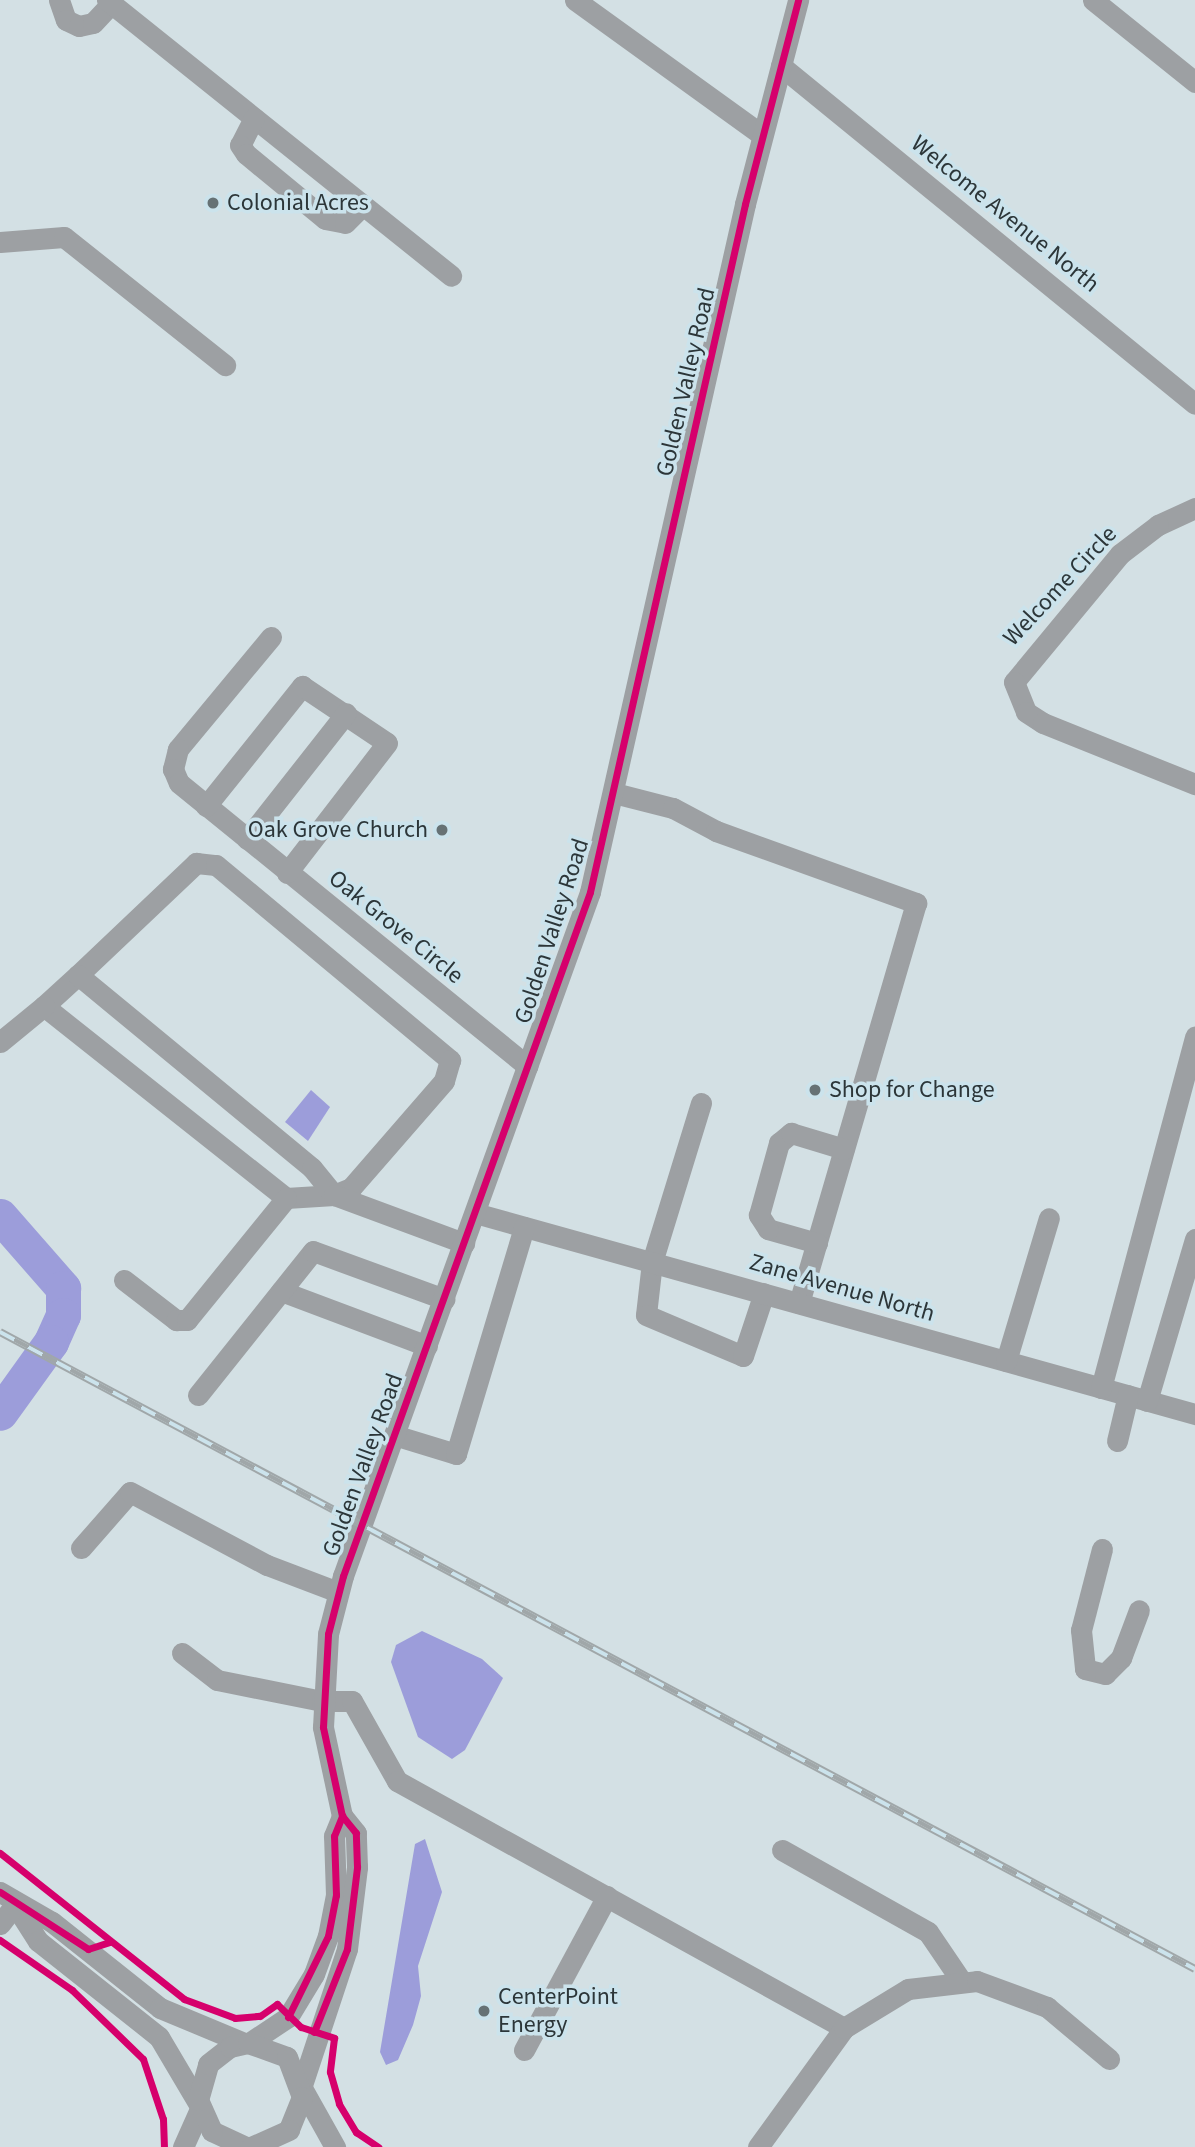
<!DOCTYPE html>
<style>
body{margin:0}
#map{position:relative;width:1195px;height:2147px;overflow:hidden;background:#d3e0e4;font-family:"Source Sans 3",sans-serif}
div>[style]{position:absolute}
.water>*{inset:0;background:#9c9dda}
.river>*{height:35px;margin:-17.5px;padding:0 17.5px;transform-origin:17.5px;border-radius:17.5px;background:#9c9dda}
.minor>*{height:21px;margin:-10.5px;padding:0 10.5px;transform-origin:10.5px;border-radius:10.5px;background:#9da0a3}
.rail>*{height:8px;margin-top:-4px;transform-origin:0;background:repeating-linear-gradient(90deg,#cbe3ec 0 16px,#a0a7a9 0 32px);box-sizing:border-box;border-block:2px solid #a0a7a9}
.cycleway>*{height:7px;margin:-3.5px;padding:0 3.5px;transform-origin:3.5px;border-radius:3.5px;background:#d6006c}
.dots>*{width:19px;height:19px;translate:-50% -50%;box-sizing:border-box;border:4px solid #cbe3ec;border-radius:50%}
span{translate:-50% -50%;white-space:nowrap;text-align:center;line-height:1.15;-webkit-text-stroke:7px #cbe3ec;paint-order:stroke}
.poi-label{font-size:24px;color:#2c3639}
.left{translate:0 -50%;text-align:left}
.right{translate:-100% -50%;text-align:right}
.street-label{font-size:24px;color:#2c3639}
</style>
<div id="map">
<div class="water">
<i style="clip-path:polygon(311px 1090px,330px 1107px,308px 1141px,285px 1122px)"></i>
<i style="clip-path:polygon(422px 1631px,482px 1659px,503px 1678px,465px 1750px,452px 1759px,418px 1737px,391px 1662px,396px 1645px)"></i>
<i style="clip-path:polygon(425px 1839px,442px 1892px,418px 1966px,421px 1996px,413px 2025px,398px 2060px,386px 2065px,380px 2052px,415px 1844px)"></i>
</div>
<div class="river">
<i style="left:0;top:1216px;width:96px;rotate:48.8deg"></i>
<i style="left:63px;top:1288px;width:27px;rotate:90deg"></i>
<i style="left:63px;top:1315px;width:30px;rotate:114deg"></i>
<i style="left:51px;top:1342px;width:87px;rotate:125.7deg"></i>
</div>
<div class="minor">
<i style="left:59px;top:0;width:21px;rotate:71deg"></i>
<i style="left:66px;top:20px;width:14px;rotate:25deg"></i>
<i style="left:79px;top:26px;width:14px;rotate:-12deg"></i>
<i style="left:93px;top:23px;width:26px;rotate:-47deg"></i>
<i style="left:107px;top:0;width:441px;rotate:38.7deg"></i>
<i style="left:575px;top:0;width:231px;rotate:35.8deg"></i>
<i style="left:1093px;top:0;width:131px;rotate:38.8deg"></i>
<i style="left:781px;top:66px;width:534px;rotate:39.23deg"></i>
<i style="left:254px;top:118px;width:30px;rotate:117deg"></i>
<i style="left:240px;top:145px;width:11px;rotate:56deg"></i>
<i style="left:246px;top:154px;width:102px;rotate:39.4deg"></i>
<i style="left:325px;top:219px;width:20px;rotate:11deg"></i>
<i style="left:345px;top:223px;width:25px;rotate:-45deg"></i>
<i style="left:0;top:242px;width:64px;rotate:-4.5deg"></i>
<i style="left:64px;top:237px;width:206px;rotate:38.5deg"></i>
<i style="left:1195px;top:508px;width:41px;rotate:155.3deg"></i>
<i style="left:1158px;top:525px;width:48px;rotate:142.7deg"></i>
<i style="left:1120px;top:554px;width:166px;rotate:129.6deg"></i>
<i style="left:1014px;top:682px;width:32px;rotate:68deg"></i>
<i style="left:1026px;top:712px;width:20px;rotate:33deg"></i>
<i style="left:1043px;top:723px;width:164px;rotate:21.9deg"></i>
<i style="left:271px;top:637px;width:146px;rotate:129.7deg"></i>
<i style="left:178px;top:749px;width:21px;rotate:104deg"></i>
<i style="left:173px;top:769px;width:15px;rotate:67deg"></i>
<i style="left:179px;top:783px;width:449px;rotate:39.1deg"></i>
<i style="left:614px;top:793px;width:61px;rotate:14.3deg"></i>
<i style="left:673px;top:808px;width:49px;rotate:28.1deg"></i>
<i style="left:716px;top:831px;width:213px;rotate:19.8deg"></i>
<i style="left:916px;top:903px;width:417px;rotate:106.3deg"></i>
<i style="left:206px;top:806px;width:154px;rotate:-51.3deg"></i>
<i style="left:302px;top:686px;width:102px;rotate:33.8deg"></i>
<i style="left:387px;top:743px;width:164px;rotate:127.6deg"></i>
<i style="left:247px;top:839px;width:160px;rotate:-51.8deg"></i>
<i style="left:78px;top:975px;width:163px;rotate:-43.5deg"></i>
<i style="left:196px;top:863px;width:20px;rotate:6deg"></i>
<i style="left:216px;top:865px;width:305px;rotate:39.8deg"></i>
<i style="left:450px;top:1060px;width:22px;rotate:106deg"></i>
<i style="left:444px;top:1081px;width:142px;rotate:131deg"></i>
<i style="left:351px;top:1188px;width:18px;rotate:158deg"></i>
<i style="left:334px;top:1195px;width:48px;rotate:176.4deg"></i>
<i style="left:286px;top:1198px;width:309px;rotate:-141.6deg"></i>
<i style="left:44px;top:1006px;width:46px;rotate:-42.4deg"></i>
<i style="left:78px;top:975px;width:303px;rotate:39.5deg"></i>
<i style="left:312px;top:1168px;width:35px;rotate:51deg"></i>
<i style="left:334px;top:1195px;width:139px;rotate:20.3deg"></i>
<i style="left:0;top:1042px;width:57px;rotate:-39.3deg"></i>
<i style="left:701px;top:1103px;width:166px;rotate:107.1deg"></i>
<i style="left:652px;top:1262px;width:53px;rotate:96.5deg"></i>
<i style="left:646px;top:1315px;width:105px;rotate:22.9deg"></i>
<i style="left:743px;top:1356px;width:66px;rotate:-71.6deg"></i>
<i style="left:475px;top:1213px;width:748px;rotate:15.6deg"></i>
<i style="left:817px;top:1243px;width:51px;rotate:-164.1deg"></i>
<i style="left:768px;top:1229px;width:17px;rotate:-123deg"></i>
<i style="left:759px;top:1215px;width:75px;rotate:-74.5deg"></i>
<i style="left:779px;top:1143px;width:16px;rotate:-40deg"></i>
<i style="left:791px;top:1133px;width:55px;rotate:16.8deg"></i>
<i style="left:124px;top:1280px;width:66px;rotate:37.6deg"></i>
<i style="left:176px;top:1320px;width:11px"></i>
<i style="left:187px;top:1320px;width:157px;rotate:-50.9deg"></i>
<i style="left:281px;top:1291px;width:156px;rotate:20.6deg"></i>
<i style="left:1006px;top:1361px;width:149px;rotate:-73.3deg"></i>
<i style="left:1101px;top:1388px;width:364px;rotate:-75deg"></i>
<i style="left:198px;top:1395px;width:184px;rotate:-51.4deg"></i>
<i style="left:313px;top:1251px;width:140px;rotate:20.1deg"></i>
<i style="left:1147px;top:1401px;width:169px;rotate:-73.5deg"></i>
<i style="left:394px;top:1435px;width:65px;rotate:17deg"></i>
<i style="left:456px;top:1454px;width:237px;rotate:-73.3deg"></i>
<i style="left:1117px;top:1441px;width:47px;rotate:-76.6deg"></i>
<i style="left:81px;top:1548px;width:74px;rotate:-48.8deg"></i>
<i style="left:130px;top:1492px;width:155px;rotate:28.1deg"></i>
<i style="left:267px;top:1565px;width:76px;rotate:20.8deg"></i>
<i style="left:1102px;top:1549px;width:84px;rotate:104.5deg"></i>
<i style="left:1081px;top:1630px;width:39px;rotate:84deg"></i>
<i style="left:1085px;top:1669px;width:21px;rotate:14deg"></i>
<i style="left:1105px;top:1674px;width:23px;rotate:-45deg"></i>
<i style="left:1121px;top:1658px;width:51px;rotate:-69.4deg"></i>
<i style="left:182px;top:1653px;width:44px;rotate:37.6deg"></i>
<i style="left:217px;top:1680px;width:107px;rotate:11.3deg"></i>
<i style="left:322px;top:1701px;width:30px"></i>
<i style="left:352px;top:1701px;width:92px;rotate:60.6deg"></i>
<i style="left:397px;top:1781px;width:511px;rotate:28.92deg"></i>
<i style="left:782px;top:1850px;width:167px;rotate:29.3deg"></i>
<i style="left:928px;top:1932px;width:60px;rotate:55.8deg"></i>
<i style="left:0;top:1892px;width:60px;rotate:30deg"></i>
<i style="left:52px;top:1922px;width:138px;rotate:38.5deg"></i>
<i style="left:160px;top:2008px;width:91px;rotate:22.6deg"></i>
<i style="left:15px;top:1905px;width:43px;rotate:57.4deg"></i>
<i style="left:38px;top:1941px;width:154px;rotate:38.4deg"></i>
<i style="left:159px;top:2037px;width:77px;rotate:59.4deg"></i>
<i style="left:0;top:1924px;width:24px;rotate:-52deg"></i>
<i style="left:249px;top:2043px;width:47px;rotate:-33.7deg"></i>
<i style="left:288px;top:2017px;width:50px;rotate:-58.8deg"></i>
<i style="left:314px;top:1974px;width:40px;rotate:-69.8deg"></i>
<i style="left:328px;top:1936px;width:42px;rotate:-79deg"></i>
<i style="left:336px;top:1895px;width:59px;rotate:-91.9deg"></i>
<i style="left:334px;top:1836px;width:22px;rotate:-68deg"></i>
<i style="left:524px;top:2050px;width:175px;rotate:-61.7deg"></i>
<i style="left:302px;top:2085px;width:143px;rotate:-71.7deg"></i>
<i style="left:347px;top:1949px;width:83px;rotate:-83deg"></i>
<i style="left:357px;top:1867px;width:34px;rotate:-92deg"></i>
<i style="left:356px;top:1833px;width:22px;rotate:-129deg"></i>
<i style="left:342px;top:1816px;width:91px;rotate:-102.1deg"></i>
<i style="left:323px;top:1727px;width:93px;rotate:-86.9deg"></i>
<i style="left:328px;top:1634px;width:60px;rotate:-75.5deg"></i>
<i style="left:343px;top:1576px;width:727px;rotate:-70.14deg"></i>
<i style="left:590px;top:892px;width:705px;rotate:-77.3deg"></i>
<i style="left:745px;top:204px;width:211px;rotate:-75.4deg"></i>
<i style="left:302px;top:2088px;width:68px;rotate:60.8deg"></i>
<i style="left:183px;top:2147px;width:42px;rotate:-65.9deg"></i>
<i style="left:246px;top:2147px;width:38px;rotate:-155deg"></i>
<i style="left:212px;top:2131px;width:34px;rotate:-114deg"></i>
<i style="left:198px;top:2100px;width:37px;rotate:-74deg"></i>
<i style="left:208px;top:2064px;width:28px;rotate:-38deg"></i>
<i style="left:230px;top:2047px;width:18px;rotate:-13deg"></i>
<i style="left:248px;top:2043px;width:41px;rotate:19.7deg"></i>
<i style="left:287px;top:2057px;width:43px;rotate:69.4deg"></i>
<i style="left:302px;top:2097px;width:35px;rotate:112deg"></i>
<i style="left:289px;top:2130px;width:42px;rotate:155.9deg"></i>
<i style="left:758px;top:2147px;width:147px;rotate:-54.1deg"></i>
<i style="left:844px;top:2028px;width:75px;rotate:-31.4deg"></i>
<i style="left:908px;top:1989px;width:69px;rotate:-6.6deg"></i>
<i style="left:977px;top:1981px;width:75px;rotate:20.4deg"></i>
<i style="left:1047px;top:2007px;width:81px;rotate:40deg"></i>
</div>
<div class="rail">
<i style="left:0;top:1332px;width:1354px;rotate:28.06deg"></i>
</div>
<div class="cycleway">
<i style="left:0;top:1853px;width:235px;rotate:38.4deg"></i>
<i style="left:184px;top:1999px;width:54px;rotate:20.4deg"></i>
<i style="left:235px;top:2018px;width:25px;rotate:-5deg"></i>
<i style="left:260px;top:2016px;width:21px;rotate:-35deg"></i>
<i style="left:277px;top:2004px;width:33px;rotate:44deg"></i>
<i style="left:301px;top:2027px;width:35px;rotate:18deg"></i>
<i style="left:334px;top:2038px;width:34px;rotate:97deg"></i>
<i style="left:330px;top:2072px;width:33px;rotate:74deg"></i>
<i style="left:339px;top:2104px;width:33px;rotate:59deg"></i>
<i style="left:356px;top:2132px;width:27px;rotate:34deg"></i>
<i style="left:0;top:1892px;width:105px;rotate:32.9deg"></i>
<i style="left:88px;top:1949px;width:23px;rotate:-18deg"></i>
<i style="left:0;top:1940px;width:88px;rotate:34.8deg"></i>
<i style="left:72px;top:1990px;width:99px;rotate:44.2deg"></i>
<i style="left:143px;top:2059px;width:63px;rotate:71.6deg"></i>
<i style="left:163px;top:2119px;width:28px;rotate:88deg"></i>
<i style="left:288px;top:2017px;width:90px;rotate:-63.7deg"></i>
<i style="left:328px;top:1936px;width:42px;rotate:-79deg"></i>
<i style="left:336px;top:1895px;width:59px;rotate:-91.9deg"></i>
<i style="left:334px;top:1836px;width:22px;rotate:-68deg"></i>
<i style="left:314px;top:2032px;width:89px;rotate:-68.3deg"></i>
<i style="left:347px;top:1949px;width:83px;rotate:-83deg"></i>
<i style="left:357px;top:1867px;width:34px;rotate:-92deg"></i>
<i style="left:356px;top:1833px;width:22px;rotate:-129deg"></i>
<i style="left:342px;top:1816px;width:91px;rotate:-102.1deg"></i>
<i style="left:323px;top:1727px;width:93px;rotate:-86.9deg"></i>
<i style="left:328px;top:1634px;width:60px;rotate:-75.5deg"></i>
<i style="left:343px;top:1576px;width:727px;rotate:-70.14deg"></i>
<i style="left:590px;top:892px;width:705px;rotate:-77.3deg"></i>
<i style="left:745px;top:204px;width:211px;rotate:-75.4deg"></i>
</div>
<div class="dots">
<i style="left:213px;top:203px;background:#667275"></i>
<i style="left:442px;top:830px;background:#667275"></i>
<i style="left:815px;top:1090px;background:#667275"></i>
<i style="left:484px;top:2011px;background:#667275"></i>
</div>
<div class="poi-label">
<span class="left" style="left:227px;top:203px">Colonial Acres</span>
<span class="right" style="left:428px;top:830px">Oak Grove Church</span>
<span class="left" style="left:829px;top:1090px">Shop for Change</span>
<span class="left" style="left:498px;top:2011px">CenterPoint<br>Energy</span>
</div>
<div class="street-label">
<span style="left:1005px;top:214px;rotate:39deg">Welcome Avenue North</span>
<span style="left:686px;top:382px;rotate:-77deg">Golden Valley Road</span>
<span style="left:1060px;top:586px;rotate:-47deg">Welcome Circle</span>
<span style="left:396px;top:927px;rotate:39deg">Oak Grove Circle</span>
<span style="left:552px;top:931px;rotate:-72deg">Golden Valley Road</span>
<span style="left:842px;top:1288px;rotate:16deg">Zane Avenue North</span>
<span style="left:363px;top:1465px;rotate:-70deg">Golden Valley Road</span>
</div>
</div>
